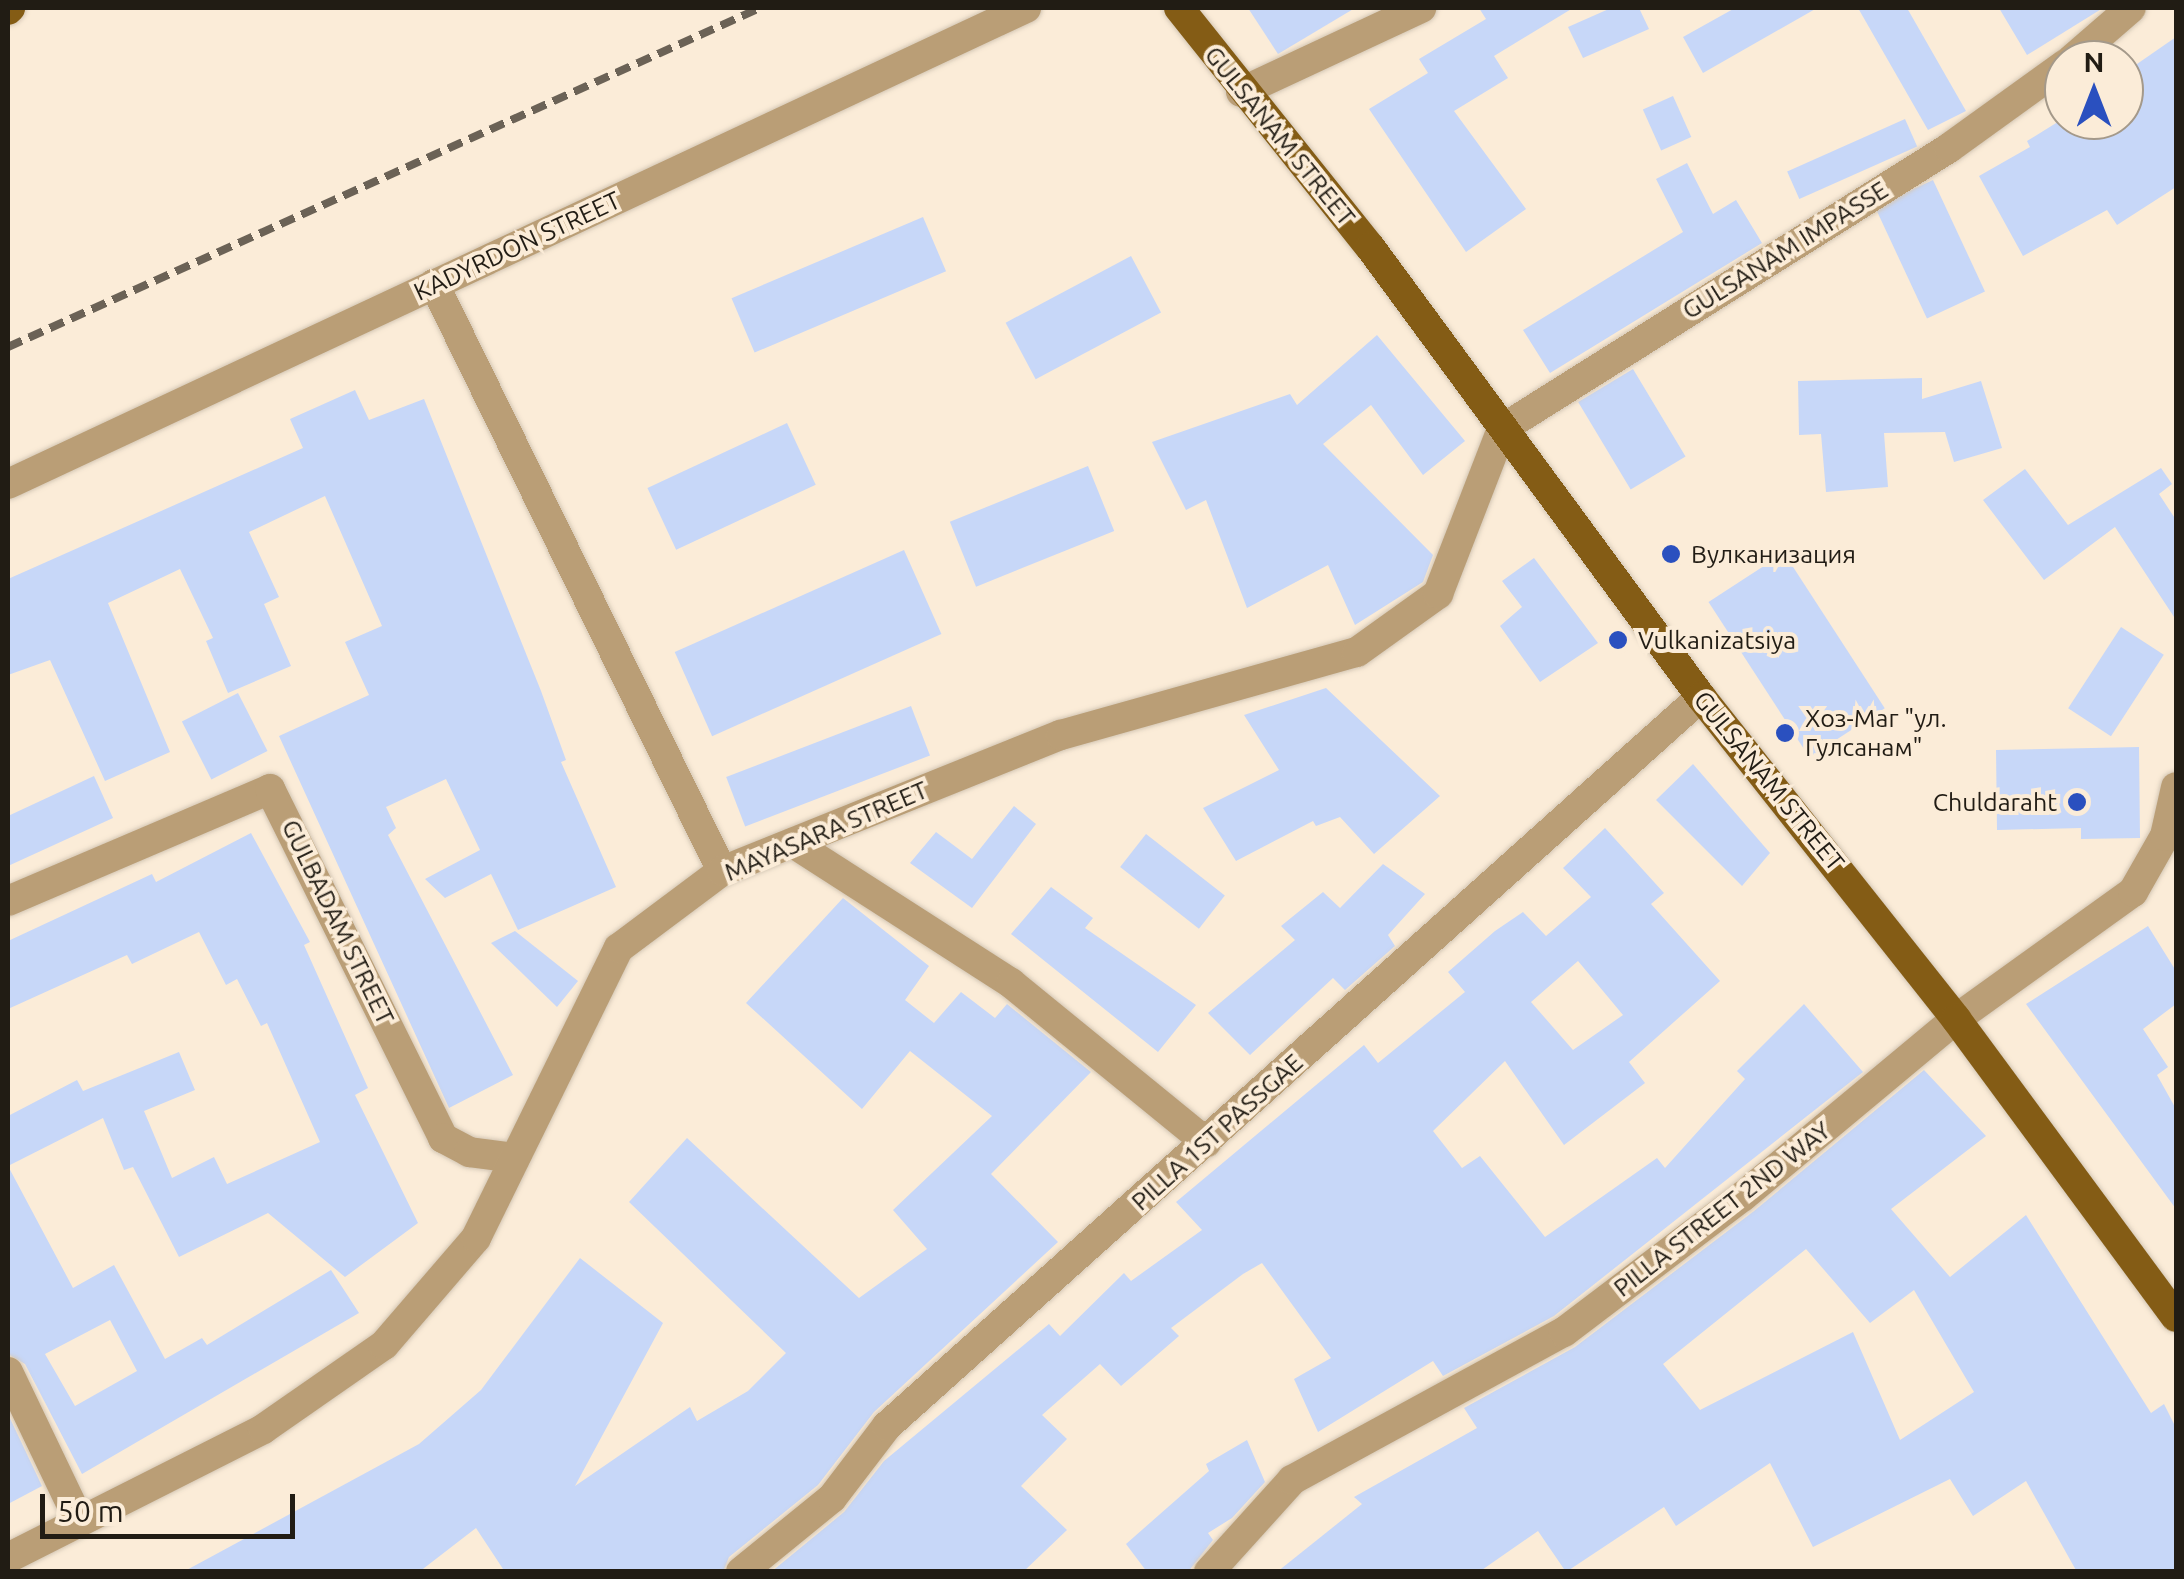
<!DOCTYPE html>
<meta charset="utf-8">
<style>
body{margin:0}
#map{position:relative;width:2184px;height:1579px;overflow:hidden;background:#fbecd8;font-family:Ubuntu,sans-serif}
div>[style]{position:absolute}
.building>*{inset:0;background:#c7d7f8;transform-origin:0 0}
.roads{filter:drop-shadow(0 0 2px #d4c7b5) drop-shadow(0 0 2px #d4c7b5)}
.minor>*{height:30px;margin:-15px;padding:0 15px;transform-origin:15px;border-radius:15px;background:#ba9e76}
.major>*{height:30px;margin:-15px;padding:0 15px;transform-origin:15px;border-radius:15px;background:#845c15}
.rail>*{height:8px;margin-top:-4px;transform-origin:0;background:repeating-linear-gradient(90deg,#6b6256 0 15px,transparent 0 23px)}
.dots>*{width:28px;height:28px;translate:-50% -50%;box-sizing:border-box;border:5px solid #fbecd8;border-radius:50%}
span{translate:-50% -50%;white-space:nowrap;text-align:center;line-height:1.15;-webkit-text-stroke:8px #fbecd8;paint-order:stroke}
.street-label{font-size:25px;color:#211c14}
.poi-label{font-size:25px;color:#211c14}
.left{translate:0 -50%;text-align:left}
.right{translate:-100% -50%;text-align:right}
.frame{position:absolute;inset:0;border:10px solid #211c14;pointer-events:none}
.north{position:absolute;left:2044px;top:40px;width:100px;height:100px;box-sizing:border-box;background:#fbecd8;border:2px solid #a4998a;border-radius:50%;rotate:0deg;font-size:28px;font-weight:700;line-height:40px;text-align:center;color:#211c14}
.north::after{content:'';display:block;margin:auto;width:35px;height:45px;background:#2a50bf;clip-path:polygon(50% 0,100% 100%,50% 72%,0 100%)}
.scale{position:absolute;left:40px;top:1494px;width:255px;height:45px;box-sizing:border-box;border:5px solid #211c14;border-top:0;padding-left:12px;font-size:30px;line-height:35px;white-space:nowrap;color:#211c14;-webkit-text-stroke:8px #fbecd8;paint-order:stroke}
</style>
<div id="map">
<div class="building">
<i style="clip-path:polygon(1248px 8px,1355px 8px,1278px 54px)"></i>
<i style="clip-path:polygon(1479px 8px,1573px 8px,1494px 56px,1508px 78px,1454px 111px,1526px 209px,1466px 252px,1369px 109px,1428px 73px,1419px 59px,1486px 19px)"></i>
<i style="clip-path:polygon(1611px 8px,1639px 8px,1649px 29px,1583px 58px,1568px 27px)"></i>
<i style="clip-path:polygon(1735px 8px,1817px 8px,1703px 73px,1683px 37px)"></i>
<i style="clip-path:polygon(1858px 8px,1907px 8px,1966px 111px,1928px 130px)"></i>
<i style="clip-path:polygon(1999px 8px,2103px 8px,2027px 55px)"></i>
<i style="clip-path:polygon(2176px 37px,2176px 187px,2117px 225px,2107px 210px,2023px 256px,1979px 176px,2030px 147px,2027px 141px,2061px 120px,2124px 120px,2124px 73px)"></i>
<i style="left:1673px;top:96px;width:45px;height:33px;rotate:66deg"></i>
<i style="left:1905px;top:119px;width:30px;height:129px;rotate:66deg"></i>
<i style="clip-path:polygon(1687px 163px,1713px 214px,1736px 200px,1762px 243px,1550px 373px,1523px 330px,1683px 232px,1656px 179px)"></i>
<i style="left:1933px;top:180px;width:123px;height:64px;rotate:65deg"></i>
<i style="left:923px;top:217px;width:59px;height:208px;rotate:67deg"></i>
<i style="left:1131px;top:256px;width:64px;height:142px;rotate:62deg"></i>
<i style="clip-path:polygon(1377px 335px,1465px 441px,1423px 475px,1371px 405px,1323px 444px,1433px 555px,1423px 582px,1355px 625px,1328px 565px,1247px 608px,1206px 500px,1186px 510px,1152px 442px,1290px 394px,1297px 405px)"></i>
<i style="left:1633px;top:369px;width:102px;height:64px;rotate:59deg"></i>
<i style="clip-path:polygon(1922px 378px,1922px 399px,1981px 381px,2002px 448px,1954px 462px,1945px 432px,1884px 433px,1888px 487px,1826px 492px,1821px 434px,1799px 435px,1798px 381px)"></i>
<i style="clip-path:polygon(355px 390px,369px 420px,424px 399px,541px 691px,566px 760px,561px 762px,616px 887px,518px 930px,491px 874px,445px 898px,425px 879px,480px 850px,446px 779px,386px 807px,396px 828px,388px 835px,513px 1075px,449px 1108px,279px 736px,369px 695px,345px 642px,382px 626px,325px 496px,249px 532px,279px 597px,264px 604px,291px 666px,228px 693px,206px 641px,213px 638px,180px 569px,108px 603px,170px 752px,105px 781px,50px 660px,8px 675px,8px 579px,303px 448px,290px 419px)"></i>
<i style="left:787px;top:423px;width:68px;height:154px;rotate:65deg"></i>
<i style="left:1088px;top:466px;width:70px;height:149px;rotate:68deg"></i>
<i style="clip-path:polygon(2161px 468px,2172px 484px,2159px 494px,2176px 520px,2176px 620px,2115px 527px,2044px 580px,1983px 500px,2025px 469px,2068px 525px)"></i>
<i style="left:904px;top:550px;width:92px;height:251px;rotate:66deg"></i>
<i style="left:1784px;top:553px;width:185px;height:90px;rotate:57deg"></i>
<i style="clip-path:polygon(1534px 558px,1598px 643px,1540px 682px,1500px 626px,1522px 607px,1502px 581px)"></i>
<i style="left:2121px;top:627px;width:51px;height:97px;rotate:33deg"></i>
<i style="clip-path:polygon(1326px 688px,1440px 796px,1374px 854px,1340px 817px,1316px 826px,1313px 821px,1236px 861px,1203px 808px,1279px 770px,1244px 715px)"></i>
<i style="left:238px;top:693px;width:65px;height:63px;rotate:63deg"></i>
<i style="left:911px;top:706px;width:53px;height:198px;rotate:69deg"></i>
<i style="clip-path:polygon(2139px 747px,2140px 838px,2081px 839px,2081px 828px,1997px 830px,1996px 750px)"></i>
<i style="clip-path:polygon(1693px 764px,1770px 853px,1742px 886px,1656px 800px)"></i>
<i style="clip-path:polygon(94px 776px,113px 818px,8px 866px,8px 816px)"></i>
<i style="clip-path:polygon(1014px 806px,1036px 824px,972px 908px,910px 863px,936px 832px,972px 859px)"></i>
<i style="clip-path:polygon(evenodd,1605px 828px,1664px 893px,1651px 904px,1720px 981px,1629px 1062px,1645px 1083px,1564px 1145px,1505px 1061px,1433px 1131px,1462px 1168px,1480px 1156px,1545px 1237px,1657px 1158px,1665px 1168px,1745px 1079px,1737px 1071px,1804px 1004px,1863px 1072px,1554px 1316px,1443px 1376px,1433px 1361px,1318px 1432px,1294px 1379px,1331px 1358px,1262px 1263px,1243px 1274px,1171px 1328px,1179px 1336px,1121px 1386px,1100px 1364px,1042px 1415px,1067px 1439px,1021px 1486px,1067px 1530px,1023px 1572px,771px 1572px,844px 1512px,884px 1461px,1049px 1324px,1060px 1336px,1124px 1273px,1131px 1281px,1202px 1230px,1176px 1202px,1364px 1045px,1378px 1063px,1465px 992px,1448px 972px,1495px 931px,1523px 912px,1546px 936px,1591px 897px,1563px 868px,1605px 828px,1578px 961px,1623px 1015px,1573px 1050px,1531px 1002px,1578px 961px)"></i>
<i style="clip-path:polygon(evenodd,251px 833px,310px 942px,304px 945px,368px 1088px,355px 1095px,418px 1223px,345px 1277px,268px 1213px,179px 1257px,133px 1167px,124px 1170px,103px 1118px,8px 1166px,73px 1288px,114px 1265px,165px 1359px,202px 1338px,207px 1345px,331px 1270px,359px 1313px,82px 1474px,25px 1364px,8px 1354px,8px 1116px,77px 1080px,83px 1091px,179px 1052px,195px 1090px,144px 1111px,172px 1178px,214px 1157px,227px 1184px,320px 1142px,267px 1023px,261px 1026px,237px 979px,226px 985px,199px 932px,132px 964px,127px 955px,8px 1009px,8px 941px,152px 874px,156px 882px,251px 833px,110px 1320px,137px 1371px,75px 1406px,45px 1354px,110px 1320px)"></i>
<i style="left:1146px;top:834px;width:100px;height:42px;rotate:38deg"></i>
<i style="clip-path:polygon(1383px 864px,1425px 894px,1388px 935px,1395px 946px,1345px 990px,1333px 978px,1250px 1055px,1208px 1013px,1295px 940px,1281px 926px,1323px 892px,1340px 908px)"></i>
<i style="clip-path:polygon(1051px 887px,1093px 918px,1085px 928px,1196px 1005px,1158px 1052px,1011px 934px)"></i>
<i style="clip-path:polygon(843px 898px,929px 966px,905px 1000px,934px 1023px,961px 992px,995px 1018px,1007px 1004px,1091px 1072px,991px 1174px,1058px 1242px,874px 1412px,818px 1485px,729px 1557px,723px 1572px,505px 1572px,476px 1528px,419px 1572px,183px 1572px,419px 1444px,481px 1390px,580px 1258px,663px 1323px,575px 1486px,690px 1407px,697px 1421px,748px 1391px,786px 1353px,629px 1202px,687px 1138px,859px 1298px,927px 1249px,893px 1210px,992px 1116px,910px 1051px,862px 1109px,746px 1003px)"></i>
<i style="clip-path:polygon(2148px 926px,2176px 971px,2176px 1004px,2143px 1029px,2168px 1067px,2157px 1075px,2176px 1109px,2176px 1209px,2026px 1004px)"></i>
<i style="clip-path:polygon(515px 931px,578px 981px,557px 1007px,491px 943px)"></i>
<i style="clip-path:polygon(evenodd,1924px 1070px,1986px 1136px,1891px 1209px,1950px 1277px,2026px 1215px,2151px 1413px,2164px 1404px,2176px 1428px,2176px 1572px,2077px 1572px,2026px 1481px,1973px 1516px,1950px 1479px,1813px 1547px,1770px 1463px,1676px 1526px,1664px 1507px,1566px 1572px,1538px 1531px,1479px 1572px,1277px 1572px,1362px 1504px,1354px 1497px,1477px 1428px,1464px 1408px,1575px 1347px,1754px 1211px,1924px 1070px,1806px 1249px,1870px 1323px,1914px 1290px,1974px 1392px,1900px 1440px,1853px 1332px,1700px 1410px,1663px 1364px,1806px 1249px)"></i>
<i style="clip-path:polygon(8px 1414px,42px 1486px,8px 1504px)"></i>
<i style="clip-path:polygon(1247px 1440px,1265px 1482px,1232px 1518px,1208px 1533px,1213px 1540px,1188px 1572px,1147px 1572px,1126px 1544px,1209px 1471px,1206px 1464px)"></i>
</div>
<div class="roads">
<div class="minor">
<i style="left:2071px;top:60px;width:79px;rotate:-40.9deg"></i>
<i style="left:1241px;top:92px;width:199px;rotate:-25deg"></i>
<i style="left:434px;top:284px;width:654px;rotate:63.87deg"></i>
<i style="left:8px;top:484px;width:1124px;rotate:-25.06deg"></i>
<i style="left:793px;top:843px;width:259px;rotate:32.7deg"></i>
<i style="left:1011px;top:983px;width:252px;rotate:39.2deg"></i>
<i style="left:8px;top:901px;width:285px;rotate:-23.1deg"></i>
<i style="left:270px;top:789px;width:390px;rotate:63.6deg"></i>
<i style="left:443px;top:1138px;width:30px;rotate:28deg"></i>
<i style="left:469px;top:1152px;width:46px;rotate:7.4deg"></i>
<i style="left:8px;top:1372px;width:164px;rotate:64.4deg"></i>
<i style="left:8px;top:1558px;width:286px;rotate:-26.8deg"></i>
<i style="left:263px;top:1429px;width:147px;rotate:-34.8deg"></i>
<i style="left:384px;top:1345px;width:141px;rotate:-49.3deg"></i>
<i style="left:476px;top:1238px;width:323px;rotate:-63.8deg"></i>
<i style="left:619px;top:948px;width:129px;rotate:-36.8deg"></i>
<i style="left:722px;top:871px;width:365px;rotate:-21.9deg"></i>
<i style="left:1061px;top:735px;width:307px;rotate:-15.7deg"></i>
<i style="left:1357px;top:652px;width:100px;rotate:-35.6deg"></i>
<i style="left:1438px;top:594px;width:177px;rotate:-68.8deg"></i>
<i style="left:1502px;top:429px;width:528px;rotate:-32.15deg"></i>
<i style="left:1949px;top:148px;width:142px;rotate:-35.8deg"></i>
<i style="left:741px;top:1572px;width:117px;rotate:-39.1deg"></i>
<i style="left:832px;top:1498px;width:91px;rotate:-52.6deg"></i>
<i style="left:887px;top:1426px;width:1093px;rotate:-41.85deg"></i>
<i style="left:1209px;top:1572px;width:124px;rotate:-47.9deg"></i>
<i style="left:1292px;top:1480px;width:310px;rotate:-28.6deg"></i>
<i style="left:1564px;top:1332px;width:223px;rotate:-37.2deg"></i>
<i style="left:1742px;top:1197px;width:278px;rotate:-39.8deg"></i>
<i style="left:1956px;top:1019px;width:218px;rotate:-35.7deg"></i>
<i style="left:2133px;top:892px;width:64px;rotate:-60.3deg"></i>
<i style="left:2165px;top:836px;width:50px;rotate:-77.3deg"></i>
</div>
<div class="major">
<i style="left:1179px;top:8px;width:306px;rotate:51.4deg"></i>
<i style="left:1370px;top:247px;width:559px;rotate:53.66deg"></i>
<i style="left:1701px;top:697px;width:411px;rotate:51.6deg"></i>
<i style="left:1956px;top:1019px;width:370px;rotate:53.6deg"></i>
<i style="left:8px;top:10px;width:3px;rotate:-45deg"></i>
</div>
</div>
<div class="rail">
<i style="left:8px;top:347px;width:825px;rotate:-24.27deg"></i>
</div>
<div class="dots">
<i style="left:1671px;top:554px;background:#2a50bf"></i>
<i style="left:1618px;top:640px;background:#2a50bf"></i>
<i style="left:1785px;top:733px;background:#2a50bf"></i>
<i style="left:2077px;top:802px;background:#2a50bf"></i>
</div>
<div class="street-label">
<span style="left:1280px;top:136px;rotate:51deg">GULSANAM STREET</span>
<span style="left:517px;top:246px;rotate:-25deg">KADYRDON STREET</span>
<span style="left:1785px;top:250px;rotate:-32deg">GULSANAM IMPASSE</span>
<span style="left:1769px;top:781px;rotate:51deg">GULSANAM STREET</span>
<span style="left:826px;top:831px;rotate:-23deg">MAYASARA STREET</span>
<span style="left:338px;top:922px;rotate:64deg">GULBADAM STREET</span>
<span style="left:1217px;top:1132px;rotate:-42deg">PILLA 1ST PASSGAE</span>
<span style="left:1722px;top:1209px;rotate:-38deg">PILLA STREET 2ND WAY</span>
</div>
<div class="poi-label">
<span class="left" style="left:1691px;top:554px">Вулканизация</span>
<span class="left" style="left:1638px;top:640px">Vulkanizatsiya</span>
<span class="left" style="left:1805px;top:733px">Хоз-Маг "ул.<br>Гулсанам"</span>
<span class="right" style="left:2057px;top:802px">Chuldaraht</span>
</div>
<div class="frame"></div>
<div class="north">N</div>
<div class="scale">50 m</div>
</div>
